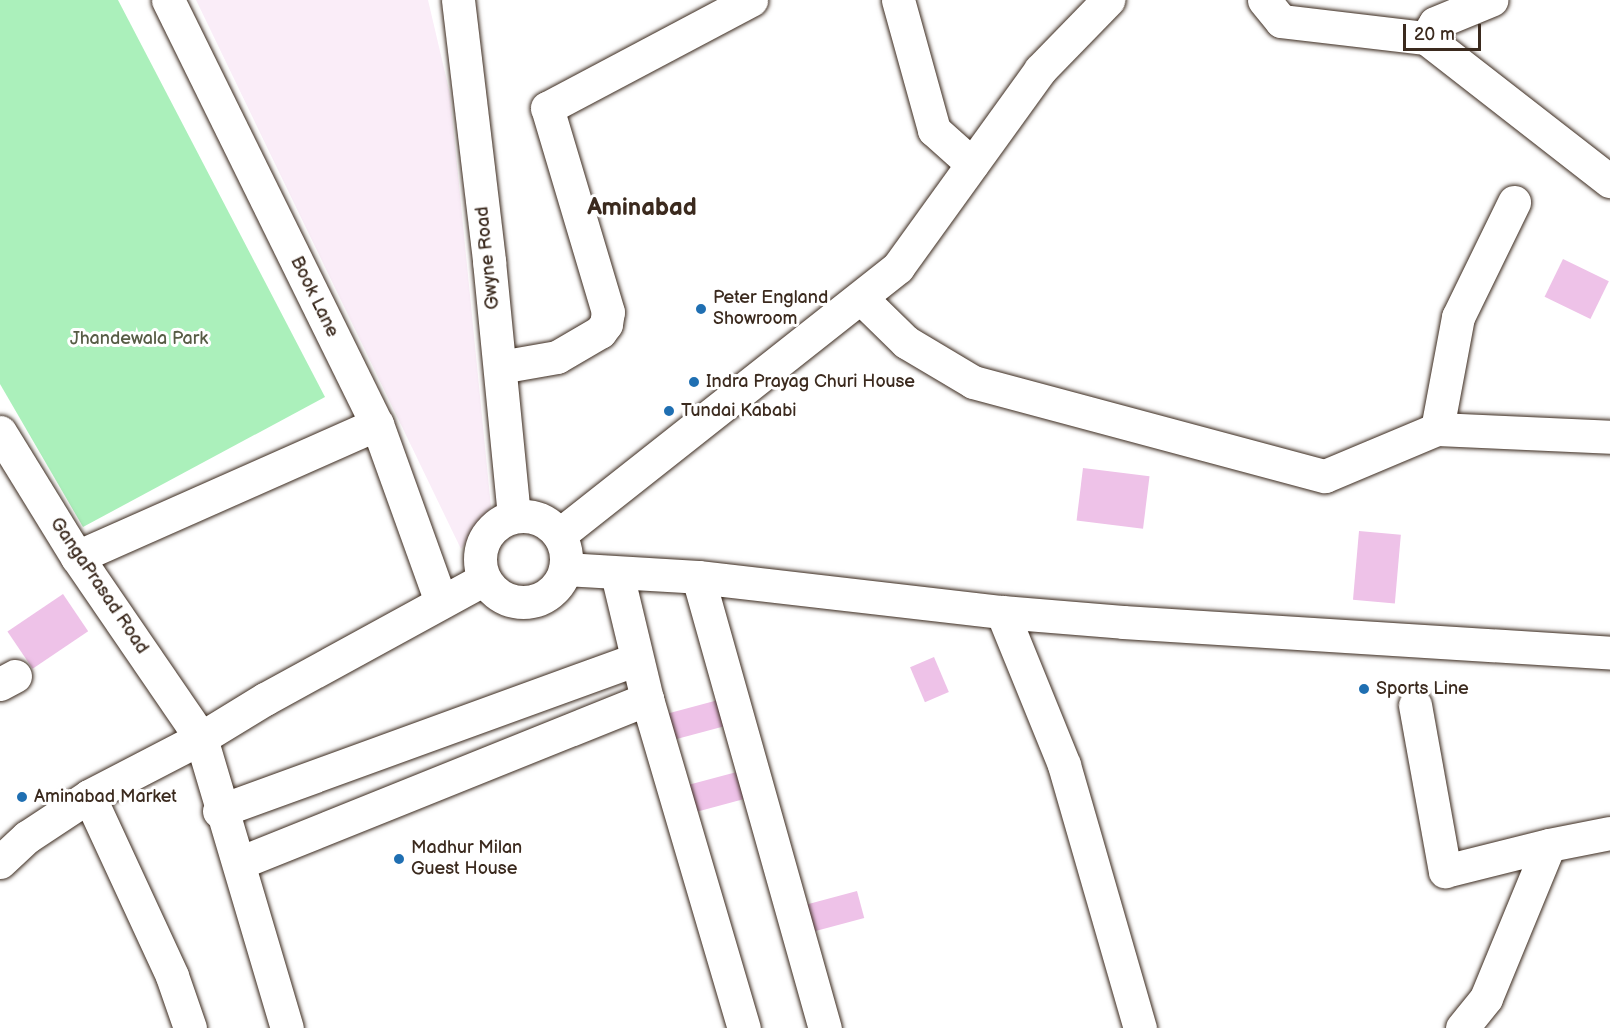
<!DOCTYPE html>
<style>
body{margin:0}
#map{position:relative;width:1610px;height:1028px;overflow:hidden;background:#fff;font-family:"Balsamiq Sans",sans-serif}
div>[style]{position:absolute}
.built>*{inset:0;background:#faedf8}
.green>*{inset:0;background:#abf0bb}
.building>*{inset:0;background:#eec2e8;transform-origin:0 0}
.roads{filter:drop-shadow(0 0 2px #3b2a1e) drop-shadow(0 0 2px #3b2a1e)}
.minor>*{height:33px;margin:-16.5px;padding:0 16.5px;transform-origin:16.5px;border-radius:16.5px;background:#fff}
.minor>.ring{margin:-16.5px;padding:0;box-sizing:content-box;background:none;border:33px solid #fff;border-radius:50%}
.dots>*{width:16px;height:16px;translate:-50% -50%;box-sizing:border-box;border:3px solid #fff;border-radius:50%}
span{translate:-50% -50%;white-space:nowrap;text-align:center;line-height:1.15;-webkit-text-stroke:6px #fff;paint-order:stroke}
.street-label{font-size:18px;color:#3b2a1e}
.poi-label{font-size:18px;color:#3b2a1e}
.left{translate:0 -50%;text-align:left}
.park-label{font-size:18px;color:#575c45}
.district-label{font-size:24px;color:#3b2a1e;font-weight:700}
.scale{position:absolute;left:1403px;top:24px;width:78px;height:27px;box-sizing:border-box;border:3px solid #3b2a1e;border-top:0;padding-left:8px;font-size:18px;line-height:21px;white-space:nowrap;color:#3b2a1e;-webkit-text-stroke:4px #fff;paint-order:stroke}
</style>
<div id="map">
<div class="built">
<i style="clip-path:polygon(196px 0,428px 0,450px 94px,491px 507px,461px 549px)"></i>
</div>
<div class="green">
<i style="clip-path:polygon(0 0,118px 0,325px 397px,83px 527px,0 384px)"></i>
</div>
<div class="building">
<i style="left:1563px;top:259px;width:51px;height:42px;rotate:26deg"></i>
<i style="left:1083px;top:468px;width:67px;height:53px;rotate:7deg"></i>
<i style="left:1359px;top:531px;width:42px;height:69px;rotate:5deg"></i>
<i style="left:63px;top:594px;width:45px;height:67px;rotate:56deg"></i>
<i style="left:934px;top:657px;width:38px;height:26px;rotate:67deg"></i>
<i style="left:722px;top:699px;width:27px;height:57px;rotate:75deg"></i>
<i style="left:748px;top:769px;width:28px;height:70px;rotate:75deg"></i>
<i style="left:857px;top:891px;width:28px;height:56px;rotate:75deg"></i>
</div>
<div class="roads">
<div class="minor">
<i style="left:168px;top:0;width:473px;rotate:63.8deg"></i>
<i style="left:377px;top:424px;width:189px;rotate:70.2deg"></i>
<i style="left:458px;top:0;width:263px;rotate:83.2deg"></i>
<i style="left:489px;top:261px;width:256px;rotate:84.4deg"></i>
<i style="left:898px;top:0;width:135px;rotate:74.5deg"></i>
<i style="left:934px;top:130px;width:51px;rotate:41.8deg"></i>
<i style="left:1264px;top:0;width:27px;rotate:51deg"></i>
<i style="left:1281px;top:21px;width:146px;rotate:6.7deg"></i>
<i style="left:1426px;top:38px;width:233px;rotate:37.9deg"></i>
<i style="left:1426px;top:38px;width:17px;rotate:-59deg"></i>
<i style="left:1435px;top:23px;width:61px;rotate:-22.3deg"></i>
<i style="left:861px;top:298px;width:63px;rotate:44.4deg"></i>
<i style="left:906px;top:342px;width:78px;rotate:30.8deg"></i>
<i style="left:973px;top:382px;width:364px;rotate:15deg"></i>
<i style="left:1325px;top:476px;width:121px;rotate:-22.8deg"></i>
<i style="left:1437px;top:429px;width:173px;rotate:2.6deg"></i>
<i style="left:500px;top:367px;width:58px;rotate:-10deg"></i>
<i style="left:557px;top:357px;width:50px;rotate:-30.2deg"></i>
<i style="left:600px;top:332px;width:10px;rotate:-53deg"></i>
<i style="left:606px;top:324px;width:12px;rotate:-81deg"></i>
<i style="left:608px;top:312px;width:213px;rotate:-106.6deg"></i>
<i style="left:547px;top:108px;width:231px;rotate:-27.9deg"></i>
<i style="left:1437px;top:429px;width:114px;rotate:-79.4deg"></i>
<i style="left:1458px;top:317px;width:128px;rotate:-64deg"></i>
<i style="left:0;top:432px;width:147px;rotate:58.4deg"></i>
<i style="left:77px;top:557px;width:219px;rotate:55.6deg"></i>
<i style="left:201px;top:738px;width:302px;rotate:73.5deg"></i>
<i class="ring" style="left:480px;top:516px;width:53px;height:53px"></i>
<i style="left:559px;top:535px;width:432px;rotate:-38.3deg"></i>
<i style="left:898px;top:267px;width:243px;rotate:-54.2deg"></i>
<i style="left:1040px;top:70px;width:98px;rotate:-45.8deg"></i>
<i style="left:77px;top:557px;width:328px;rotate:-23.9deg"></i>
<i style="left:565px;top:569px;width:133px;rotate:3.4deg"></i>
<i style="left:698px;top:577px;width:306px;rotate:6.6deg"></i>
<i style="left:1002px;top:612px;width:121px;rotate:4.7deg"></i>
<i style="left:1123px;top:622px;width:488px;rotate:3.6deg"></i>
<i style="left:617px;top:574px;width:129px;rotate:76.5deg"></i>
<i style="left:647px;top:699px;width:343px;rotate:73.6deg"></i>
<i style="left:698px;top:577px;width:469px;rotate:74.3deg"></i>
<i style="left:1002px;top:612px;width:165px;rotate:67.9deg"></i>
<i style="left:1064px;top:765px;width:274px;rotate:73.9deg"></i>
<i style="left:0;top:684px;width:17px;rotate:-28deg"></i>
<i style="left:1415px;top:705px;width:169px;rotate:79.8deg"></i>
<i style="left:1445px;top:871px;width:107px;rotate:-14deg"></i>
<i style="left:1549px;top:845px;width:62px;rotate:-11.1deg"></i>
<i style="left:89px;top:796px;width:198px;rotate:65.2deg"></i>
<i style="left:172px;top:976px;width:55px;rotate:70.9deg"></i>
<i style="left:219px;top:811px;width:444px;rotate:-20deg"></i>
<i style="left:0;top:862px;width:37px;rotate:-43deg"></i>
<i style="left:27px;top:837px;width:74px;rotate:-33.5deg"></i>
<i style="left:89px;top:796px;width:126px;rotate:-27.4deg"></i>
<i style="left:201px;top:738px;width:75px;rotate:-31.4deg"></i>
<i style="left:265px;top:699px;width:250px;rotate:-28.7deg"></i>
<i style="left:239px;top:863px;width:440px;rotate:-21.9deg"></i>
<i style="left:1462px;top:1028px;width:38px;rotate:-51deg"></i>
<i style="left:1486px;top:998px;width:165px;rotate:-67.6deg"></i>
</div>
</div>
<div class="dots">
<i style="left:701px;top:309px;background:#1f6fb2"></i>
<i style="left:694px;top:382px;background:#1f6fb2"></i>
<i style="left:669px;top:411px;background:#1f6fb2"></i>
<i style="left:1364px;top:689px;background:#1f6fb2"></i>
<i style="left:22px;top:797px;background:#1f6fb2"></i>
<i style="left:399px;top:859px;background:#1f6fb2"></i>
</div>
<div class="street-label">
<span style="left:488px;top:258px;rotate:-96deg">Gwyne Road</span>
<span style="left:314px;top:297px;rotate:64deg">Book Lane</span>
<span style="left:99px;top:586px;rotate:56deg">GangaPrasad Road</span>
</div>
<div class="poi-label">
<span class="left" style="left:713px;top:309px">Peter England<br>Showroom</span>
<span class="left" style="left:706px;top:382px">Indra Prayag Churi House</span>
<span class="left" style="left:681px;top:411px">Tundai Kababi</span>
<span class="left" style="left:1376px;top:689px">Sports Line</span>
<span class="left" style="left:34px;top:797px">Aminabad Market</span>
<span class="left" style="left:411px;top:859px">Madhur Milan<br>Guest House</span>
</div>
<div class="park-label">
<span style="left:139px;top:339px">Jhandewala Park</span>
</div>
<div class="district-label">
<span style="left:642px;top:208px">Aminabad</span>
</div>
<div class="scale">20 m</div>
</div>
